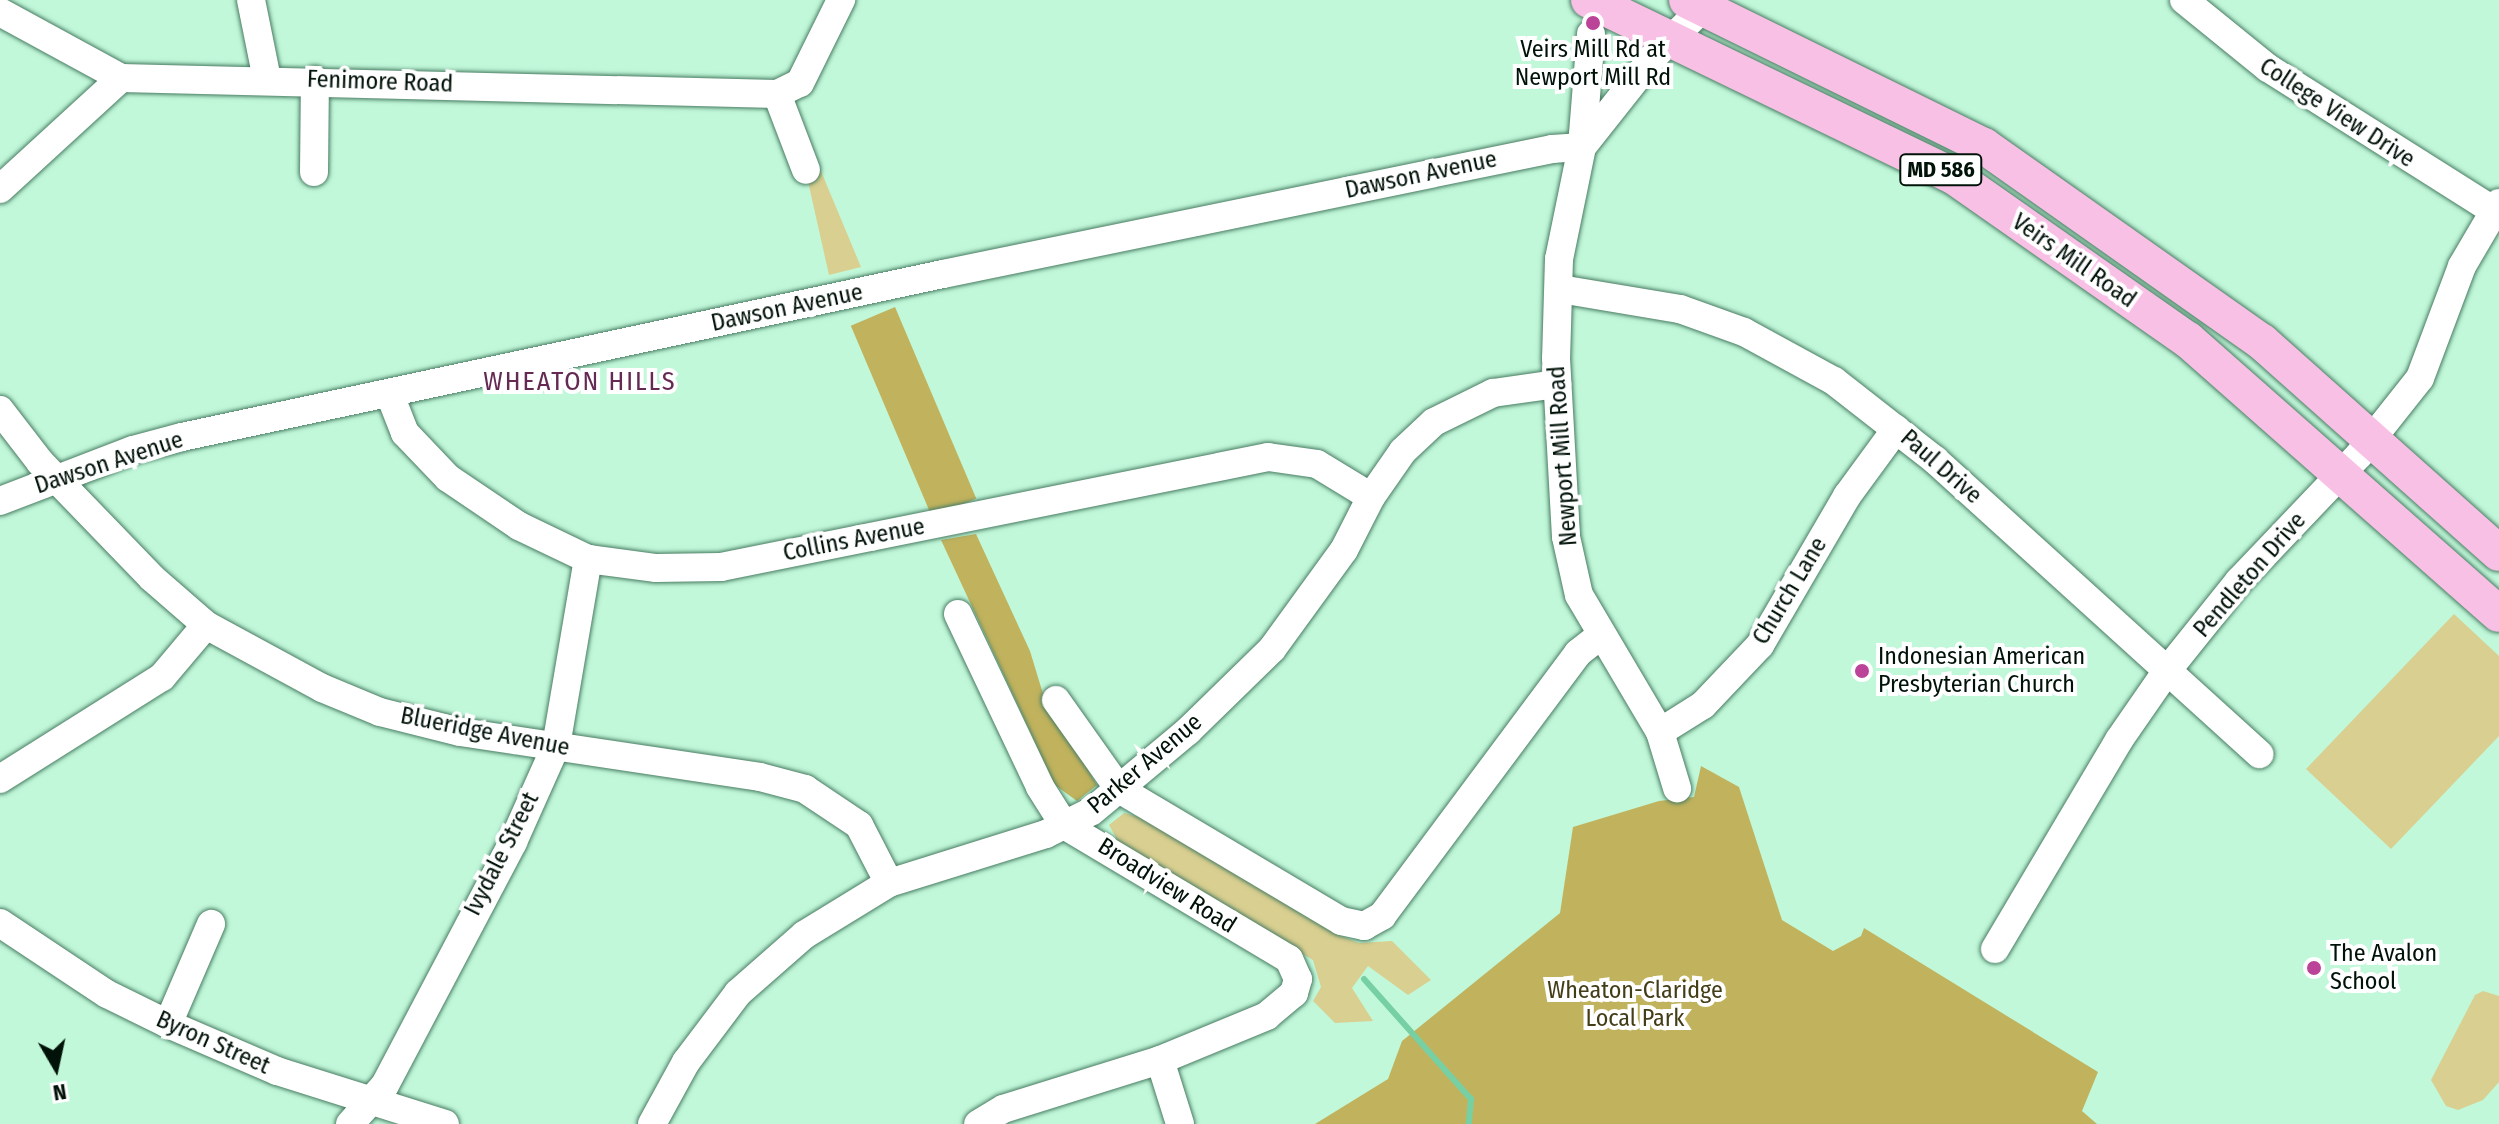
<!DOCTYPE html>
<style>
body{margin:0}
#map{position:relative;width:2499px;height:1124px;overflow:hidden;background:#c1f8da;font-family:"Fira Sans Condensed",sans-serif}
div>[style]{position:absolute}
.green>*{inset:0;background:#d9cf90}
.forest>*{inset:0;background:#c1b35d;transform-origin:0 0}
.stream>*{height:6px;margin:-3px;padding:0 3px;transform-origin:3px;border-radius:3px;background:#77d0a3}
.roads{filter:drop-shadow(0 0 2px #497c62) drop-shadow(0 0 2px #497c62)}
.minor>*{height:28px;margin:-14px;padding:0 14px;transform-origin:14px;border-radius:14px;background:#fff}
.major>*{height:36px;margin:-18px;padding:0 18px;transform-origin:18px;border-radius:18px;background:#f9c0e6}
.dots>*{width:22px;height:22px;translate:-50% -50%;box-sizing:border-box;border:4px solid #fff;border-radius:50%}
span{translate:-50% -50%;white-space:nowrap;text-align:center;line-height:1.15;-webkit-text-stroke:8px #fff;paint-order:stroke}
.shield-label span{padding:2px 6px;background:#fff;border:2px solid;border-radius:6px;-webkit-text-stroke-width:0}
.shield-label{font-size:22px;color:#011208;font-weight:700}
.poi-label{font-size:24px;color:#011208}
.left{translate:0 -50%;text-align:left}
.street-label{font-size:24px;color:#011208}
.park-label{font-size:24px;color:#433d18}
.neighbourhood-label{font-size:26px;color:#652a53;letter-spacing:2px}
.north{position:absolute;left:16px;top:1028px;width:80px;height:80px;-webkit-text-stroke:6px #fff;paint-order:stroke;rotate:171deg;font-size:22px;font-weight:700;line-height:32px;text-align:center;color:#011208}
.north::after{content:'';display:block;margin:auto;width:28px;height:36px;background:#011208;clip-path:polygon(50% 0,100% 100%,50% 72%,0 100%)}
</style>
<div id="map">
<div class="green">
<i style="clip-path:polygon(818px 164px,861px 267px,829px 275px,807px 177px)"></i>
<i style="clip-path:polygon(2454px 614px,2499px 656px,2499px 736px,2391px 849px,2306px 769px)"></i>
<i style="clip-path:polygon(1124px 813px,1143px 818px,1341px 936px,1359px 943px,1392px 941px,1431px 980px,1408px 995px,1368px 966px,1352px 988px,1373px 1021px,1335px 1023px,1313px 1001px,1321px 987px,1313px 960px,1122px 848px,1109px 825px)"></i>
<i style="clip-path:polygon(2483px 991px,2499px 996px,2499px 1082px,2483px 1100px,2458px 1110px,2446px 1106px,2431px 1080px,2475px 995px)"></i>
</div>
<div class="forest">
<i style="left:895px;top:307px;width:208px;height:48px;rotate:67deg"></i>
<i style="clip-path:polygon(976px 534px,1030px 651px,1044px 697px,1097px 785px,1077px 801px,1055px 785px,941px 540px)"></i>
<i style="clip-path:polygon(1701px 766px,1739px 787px,1782px 920px,1833px 951px,1861px 936px,1864px 928px,2098px 1072px,2082px 1111px,2097px 1124px,1315px 1124px,1388px 1079px,1402px 1041px,1560px 913px,1573px 827px,1659px 801px,1694px 797px)"></i>
</div>
<div class="stream">
<i style="left:1364px;top:979px;width:161px;rotate:48.3deg"></i>
<i style="left:1471px;top:1099px;width:25px;rotate:95deg"></i>
</div>
<div class="roads">
<div class="minor">
<i style="left:251px;top:0;width:81px;rotate:78.6deg"></i>
<i style="left:2184px;top:0;width:108px;rotate:39deg"></i>
<i style="left:2268px;top:68px;width:273px;rotate:32.3deg"></i>
<i style="left:0;top:12px;width:138px;rotate:28.6deg"></i>
<i style="left:121px;top:78px;width:656px;rotate:1.4deg"></i>
<i style="left:777px;top:94px;width:25px;rotate:-26deg"></i>
<i style="left:800px;top:83px;width:93px;rotate:-63.7deg"></i>
<i style="left:1591px;top:34px;width:113px;rotate:94.6deg"></i>
<i style="left:1582px;top:147px;width:114px;rotate:101.6deg"></i>
<i style="left:1559px;top:259px;width:99px;rotate:91.7deg"></i>
<i style="left:1556px;top:358px;width:179px;rotate:86.8deg"></i>
<i style="left:1566px;top:537px;width:59px;rotate:77.4deg"></i>
<i style="left:1579px;top:595px;width:159px;rotate:59.4deg"></i>
<i style="left:1660px;top:732px;width:59px;rotate:73.1deg"></i>
<i style="left:777px;top:94px;width:81px;rotate:69.1deg"></i>
<i style="left:1582px;top:147px;width:116px;rotate:-51.6deg"></i>
<i style="left:1654px;top:56px;width:80px;rotate:-44.5deg"></i>
<i style="left:314px;top:172px;width:92px;rotate:-89.4deg"></i>
<i style="left:0;top:189px;width:164px;rotate:-42.5deg"></i>
<i style="left:1560px;top:289px;width:122px;rotate:9.5deg"></i>
<i style="left:1680px;top:309px;width:68px;rotate:19.8deg"></i>
<i style="left:1744px;top:332px;width:102px;rotate:28.6deg"></i>
<i style="left:1834px;top:381px;width:128px;rotate:38deg"></i>
<i style="left:1935px;top:460px;width:438px;rotate:42.2deg"></i>
<i style="left:390px;top:395px;width:41px;rotate:68.5deg"></i>
<i style="left:405px;top:433px;width:62px;rotate:46.3deg"></i>
<i style="left:448px;top:478px;width:86px;rotate:34.1deg"></i>
<i style="left:519px;top:526px;width:76px;rotate:25.6deg"></i>
<i style="left:588px;top:559px;width:69px;rotate:7.5deg"></i>
<i style="left:656px;top:568px;width:65px;rotate:-0.9deg"></i>
<i style="left:721px;top:567px;width:558px;rotate:-11.37deg"></i>
<i style="left:1268px;top:457px;width:49px;rotate:8.1deg"></i>
<i style="left:1317px;top:464px;width:63px;rotate:31.4deg"></i>
<i style="left:0;top:410px;width:66px;rotate:52.4deg"></i>
<i style="left:40px;top:462px;width:161px;rotate:46deg"></i>
<i style="left:152px;top:578px;width:72px;rotate:41deg"></i>
<i style="left:206px;top:625px;width:132px;rotate:28.5deg"></i>
<i style="left:322px;top:688px;width:63px;rotate:22.5deg"></i>
<i style="left:380px;top:712px;width:82px;rotate:14deg"></i>
<i style="left:460px;top:732px;width:303px;rotate:8.5deg"></i>
<i style="left:760px;top:777px;width:47px;rotate:14.9deg"></i>
<i style="left:805px;top:789px;width:65px;rotate:33.7deg"></i>
<i style="left:859px;top:825px;width:65px;rotate:62.7deg"></i>
<i style="left:0;top:501px;width:142px;rotate:-21deg"></i>
<i style="left:133px;top:450px;width:51px;rotate:-14.9deg"></i>
<i style="left:182px;top:437px;width:778px;rotate:-12.09deg"></i>
<i style="left:943px;top:274px;width:622px;rotate:-11.6deg"></i>
<i style="left:1552px;top:149px;width:30px;rotate:-4deg"></i>
<i style="left:958px;top:614px;width:191px;rotate:64.6deg"></i>
<i style="left:1040px;top:787px;width:45px;rotate:57.7deg"></i>
<i style="left:1064px;top:825px;width:262px;rotate:30.8deg"></i>
<i style="left:1289px;top:959px;width:22px;rotate:66deg"></i>
<i style="left:1298px;top:979px;width:15px;rotate:106deg"></i>
<i style="left:1294px;top:993px;width:35px;rotate:140deg"></i>
<i style="left:1267px;top:1016px;width:116px;rotate:157.6deg"></i>
<i style="left:1160px;top:1060px;width:164px;rotate:162.7deg"></i>
<i style="left:1003px;top:1109px;width:29px;rotate:149deg"></i>
<i style="left:1056px;top:700px;width:109px;rotate:54.7deg"></i>
<i style="left:1119px;top:789px;width:258px;rotate:30.7deg"></i>
<i style="left:1341px;top:921px;width:24px;rotate:12deg"></i>
<i style="left:1364px;top:926px;width:21px;rotate:-29deg"></i>
<i style="left:1382px;top:916px;width:328px;rotate:-53.3deg"></i>
<i style="left:1578px;top:653px;width:28px;rotate:-38deg"></i>
<i style="left:1660px;top:732px;width:51px;rotate:-32.1deg"></i>
<i style="left:1703px;top:705px;width:83px;rotate:-46.5deg"></i>
<i style="left:1760px;top:645px;width:173px;rotate:-59.7deg"></i>
<i style="left:1847px;top:496px;width:83px;rotate:-53.8deg"></i>
<i style="left:0;top:779px;width:191px;rotate:-32.2deg"></i>
<i style="left:162px;top:677px;width:68px;rotate:-49.8deg"></i>
<i style="left:0;top:923px;width:128px;rotate:33.6deg"></i>
<i style="left:107px;top:994px;width:68px;rotate:26.2deg"></i>
<i style="left:168px;top:1024px;width:119px;rotate:23.3deg"></i>
<i style="left:277px;top:1071px;width:176px;rotate:17.5deg"></i>
<i style="left:1995px;top:949px;width:243px;rotate:-59.3deg"></i>
<i style="left:2119px;top:740px;width:83px;rotate:-55.3deg"></i>
<i style="left:2166px;top:672px;width:117px;rotate:-51.3deg"></i>
<i style="left:2239px;top:581px;width:174px;rotate:-46.4deg"></i>
<i style="left:2359px;top:455px;width:98px;rotate:-51.6deg"></i>
<i style="left:2420px;top:378px;width:120px;rotate:-69.4deg"></i>
<i style="left:2462px;top:266px;width:73px;rotate:-59.6deg"></i>
<i style="left:168px;top:1024px;width:109px;rotate:-66.7deg"></i>
<i style="left:1160px;top:1060px;width:67px;rotate:72.6deg"></i>
<i style="left:350px;top:1124px;width:52px;rotate:-48.1deg"></i>
<i style="left:385px;top:1085px;width:275px;rotate:-62.2deg"></i>
<i style="left:513px;top:842px;width:105px;rotate:-65.9deg"></i>
<i style="left:556px;top:746px;width:190px;rotate:-80.3deg"></i>
<i style="left:652px;top:1124px;width:71px;rotate:-61.3deg"></i>
<i style="left:686px;top:1062px;width:86px;rotate:-53deg"></i>
<i style="left:738px;top:993px;width:88px;rotate:-41.3deg"></i>
<i style="left:804px;top:935px;width:100px;rotate:-31.5deg"></i>
<i style="left:889px;top:883px;width:164px;rotate:-17.3deg"></i>
<i style="left:1046px;top:834px;width:51px;rotate:-26.6deg"></i>
<i style="left:1092px;top:811px;width:125px;rotate:-39.8deg"></i>
<i style="left:1188px;top:731px;width:117px;rotate:-44.3deg"></i>
<i style="left:1272px;top:649px;width:122px;rotate:-54deg"></i>
<i style="left:1344px;top:550px;width:59px;rotate:-63deg"></i>
<i style="left:1371px;top:497px;width:56px;rotate:-55.2deg"></i>
<i style="left:1403px;top:451px;width:42px;rotate:-43.1deg"></i>
<i style="left:1434px;top:422px;width:66px;rotate:-26.2deg"></i>
<i style="left:1493px;top:393px;width:65px;rotate:-8deg"></i>
</div>
<div class="major">
<i style="left:1589px;top:0;width:407px;rotate:25.8deg"></i>
<i style="left:1955px;top:177px;width:284px;rotate:35deg"></i>
<i style="left:2188px;top:340px;width:414px;rotate:41.4deg"></i>
<i style="left:1687px;top:0;width:331px;rotate:26.2deg"></i>
<i style="left:1984px;top:146px;width:340px;rotate:35.2deg"></i>
<i style="left:2262px;top:342px;width:317px;rotate:41.7deg"></i>
</div>
</div>
<div class="dots">
<i style="left:1593px;top:23px;background:#b49"></i>
<i style="left:1862px;top:671px;background:#b49"></i>
<i style="left:2314px;top:968px;background:#b49"></i>
</div>
<div class="shield-label">
<span style="left:1941px;top:170px">MD 586</span>
</div>
<div class="poi-label">
<span style="left:1593px;top:64px">Veirs Mill Rd at<br>Newport Mill Rd</span>
<span class="left" style="left:1878px;top:671px">Indonesian American<br>Presbyterian Church</span>
<span class="left" style="left:2330px;top:968px">The Avalon<br>School</span>
</div>
<div class="street-label">
<span style="left:380px;top:82px;rotate:2deg">Fenimore Road</span>
<span style="left:2337px;top:113px;rotate:33deg">College View Drive</span>
<span style="left:1421px;top:175px;rotate:-12deg">Dawson Avenue</span>
<span style="left:2074px;top:261px;rotate:35deg">Veirs Mill Road</span>
<span style="left:787px;top:308px;rotate:-12deg">Dawson Avenue</span>
<span style="left:1563px;top:456px;rotate:-94deg">Newport Mill Road</span>
<span style="left:109px;top:463px;rotate:-18deg">Dawson Avenue</span>
<span style="left:1941px;top:467px;rotate:41deg">Paul Drive</span>
<span style="left:854px;top:540px;rotate:-11deg">Collins Avenue</span>
<span style="left:2250px;top:575px;rotate:-49deg">Pendleton Drive</span>
<span style="left:1790px;top:591px;rotate:-59deg">Church Lane</span>
<span style="left:485px;top:732px;rotate:11deg">Blueridge Avenue</span>
<span style="left:1145px;top:764px;rotate:-40deg">Parker Avenue</span>
<span style="left:502px;top:854px;rotate:-63deg">Ivydale Street</span>
<span style="left:1167px;top:886px;rotate:32deg">Broadview Road</span>
<span style="left:213px;top:1043px;rotate:24deg">Byron Street</span>
</div>
<div class="park-label">
<span style="left:1635px;top:1005px">Wheaton-Claridge<br>Local Park</span>
</div>
<div class="neighbourhood-label">
<span style="left:580px;top:382px">WHEATON HILLS</span>
</div>
<div class="north">N</div>
</div>
